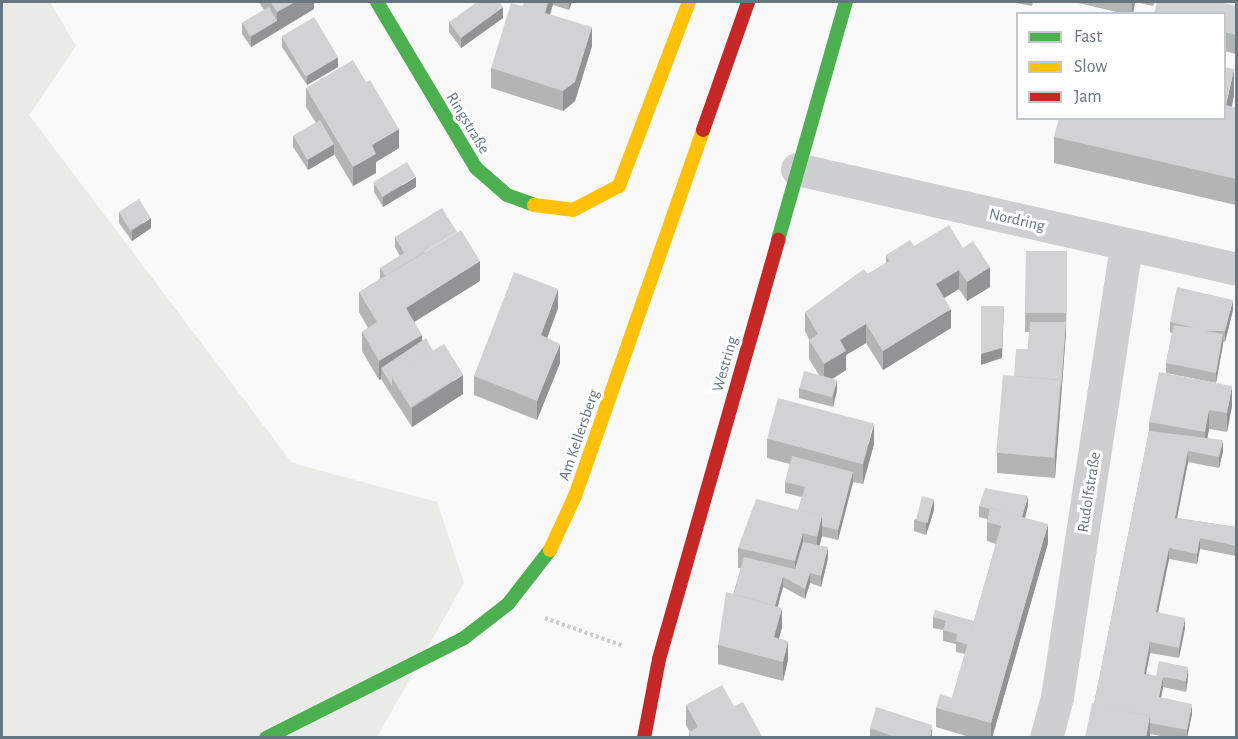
<!DOCTYPE html>
<meta charset="utf-8">
<style>
body{margin:0}
#map{position:relative;width:1238px;height:739px;overflow:hidden;background:#f9f9f9;font-family:"Alegreya Sans",sans-serif}
div>[style]{position:absolute}
.green>*{inset:0;background:#e8ebe6}
.path>*{height:4px;margin-top:-2px;transform-origin:0;background:repeating-linear-gradient(90deg,#cbcccd 0 3px,transparent 0 6px)}
.street>*{height:33px;margin:-16.5px;padding:0 16.5px;transform-origin:16.5px;border-radius:16.5px;background:#cecfd0}
.fast>*{height:14px;margin:-7px;padding:0 7px;transform-origin:7px;border-radius:7px;background:#4caf50}
.slow>*{height:14px;margin:-7px;padding:0 7px;transform-origin:7px;border-radius:7px;background:#ffc107}
.jam>*{height:14px;margin:-7px;padding:0 7px;transform-origin:7px;border-radius:7px;background:#c62828}
.wall>*{inset:0;background:#b3b5b5}
.shaded-wall>*{inset:0;background:#929394}
.building>*{inset:0;background:#d0d2d3;transform-origin:0 0}
span{translate:-50% -50%;white-space:nowrap;text-align:center;line-height:1.15;-webkit-text-stroke:6px #fff;paint-order:stroke}
.street-label{font-size:16px;color:#657683}
.frame{position:absolute;inset:0;border:3px solid #657683;pointer-events:none}
.legend{position:absolute;left:1016px;top:12px;width:210px;height:108px;box-sizing:border-box;background:#fff;border:2px solid #c1c8cd;margin:0;padding:8px 10px;list-style:none;font-size:18px;color:#657683}
.legend li{display:flex;align-items:center;gap:12px;height:30px}
.legend b{width:30px;border:2px solid #c1c8cd}
</style>
<div id="map">
<div class="green">
<i style="clip-path:polygon(2px 2px,50px 2px,76px 46px,29px 115px,292px 463px,437px 502px,464px 583px,377px 737px,2px 737px)"></i>
</div>
<div class="path">
<i style="left:545px;top:618px;width:83px;rotate:19.7deg"></i>
</div>
<div class="street">
<i style="left:797px;top:169px;width:450px;rotate:12.8deg"></i>
<i style="left:1046px;top:738px;width:42px;rotate:-75deg"></i>
<i style="left:1057px;top:697px;width:457px;rotate:-81.3deg"></i>
</div>
<div class="fast">
<i style="left:377px;top:2px;width:193px;rotate:59.2deg"></i>
<i style="left:476px;top:168px;width:41px;rotate:41.1deg"></i>
<i style="left:507px;top:195px;width:29px;rotate:20deg"></i>
<i style="left:778px;top:240px;width:248px;rotate:-74.1deg"></i>
<i style="left:266px;top:738px;width:222px;rotate:-26.8deg"></i>
<i style="left:464px;top:638px;width:56px;rotate:-37.7deg"></i>
<i style="left:508px;top:604px;width:68px;rotate:-52.1deg"></i>
</div>
<div class="slow">
<i style="left:534px;top:205px;width:39px;rotate:7deg"></i>
<i style="left:573px;top:210px;width:52px;rotate:-27.6deg"></i>
<i style="left:619px;top:186px;width:197px;rotate:-69.2deg"></i>
<i style="left:550px;top:550px;width:60px;rotate:-65.2deg"></i>
<i style="left:575px;top:496px;width:388px;rotate:-70.7deg"></i>
</div>
<div class="jam">
<i style="left:703px;top:130px;width:136px;rotate:-70.6deg"></i>
<i style="left:644px;top:738px;width:80px;rotate:-79.2deg"></i>
<i style="left:659px;top:659px;width:436px;rotate:-74.1deg"></i>
</div>
<div class="wall">
<i style="clip-path:polygon(259px 2px,314px 2px,314px 9px,251px 47px,242px 34px,242px 23px,264px 10px)"></i>
<i style="clip-path:polygon(525px 2px,572px 2px,569px 10px,553px 5px,550px 14px,592px 46px,575px 101px,563px 111px,491px 88px,491px 68px)"></i>
<i style="clip-path:polygon(1011px 2px,1033px 2px,1032px 6px)"></i>
<i style="clip-path:polygon(1074px 2px,1155px 2px,1153px 6px,1135px 2px,1133px 14px,1125px 14px)"></i>
<i style="clip-path:polygon(1236px 6px,1236px 54px,1224px 51px,1224px 14px)"></i>
<i style="clip-path:polygon(503px 18px,461px 48px,449px 32px,449px 22px)"></i>
<i style="clip-path:polygon(282px 37px,338px 67px,307px 85px,282px 47px)"></i>
<i style="clip-path:polygon(306px 88px,399px 148px,376px 162px,376px 173px,353px 186px,334px 154px,308px 170px,293px 147px,293px 136px,316px 123px,306px 107px)"></i>
<i style="clip-path:polygon(1234px 95px,1232px 107px,1236px 108px,1236px 205px,1054px 163px,1054px 137px)"></i>
<i style="clip-path:polygon(374px 182px,416px 187px,383px 207px,374px 192px)"></i>
<i style="clip-path:polygon(119px 212px,151px 228px,132px 241px,119px 223px)"></i>
<i style="clip-path:polygon(395px 237px,480px 281px,414px 322px,422px 341px,433px 351px,463px 394px,412px 427px,381px 379px,379px 380px,362px 351px,362px 332px,368px 328px,359px 312px,359px 292px,380px 279px,380px 268px,400px 256px,395px 247px)"></i>
<i style="clip-path:polygon(914px 246px,963px 248px,990px 287px,967px 301px,959px 289px,944px 298px,951px 328px,883px 370px,866px 343px,846px 355px,846px 370px,832px 379px,837px 390px,833px 407px,799px 398px,799px 388px,819px 375px,809px 359px,809px 339px,805px 331px,805px 312px,886px 263px,886px 255px)"></i>
<i style="clip-path:polygon(1026px 251px,1067px 251px,1066px 332px,1055px 478px,997px 473px,997px 453px,1014px 376px,1028px 349px,1029px 332px,1025px 332px)"></i>
<i style="clip-path:polygon(558px 308px,547px 338px,560px 363px,537px 420px,474px 395px,474px 376px)"></i>
<i style="clip-path:polygon(1233px 310px,1225px 342px,1223px 342px,1216px 383px,1166px 373px,1166px 363px,1172px 333px,1170px 332px,1170px 322px)"></i>
<i style="clip-path:polygon(1232px 406px,1227px 432px,1209px 429px,1207px 438px,1223px 451px,1219px 468px,1188px 462px,1177px 518px,1236px 527px,1236px 556px,1200px 549px,1197px 564px,1169px 559px,1158px 612px,1185px 628px,1179px 658px,1150px 653px,1146px 674px,1156px 676px,1188px 678px,1186px 692px,1163px 687px,1161px 698px,1192px 714px,1187px 738px,1171px 738px,1150px 734px,1150px 738px,1085px 738px,1094px 704px,1149px 431px,1149px 422px)"></i>
<i style="clip-path:polygon(767px 439px,874px 444px,863px 484px,853px 482px,838px 540px,821px 536px,819px 545px,828px 558px,821px 587px,810px 583px,805px 599px,783px 587px,778px 606px,782px 627px,779px 638px,788px 660px,783px 681px,718px 664px,718px 645px,741px 568px,738px 568px,738px 548px,798px 510px,802px 497px,785px 493px,785px 482px,790px 464px,767px 458px)"></i>
<i style="clip-path:polygon(979px 506px,1028px 506px,1025px 518px,1048px 543px,992px 738px,973px 738px,936px 727px,936px 708px,952px 698px,965px 654px,956px 652px,956px 644px,943px 641px,943px 630px,933px 628px,933px 617px,974px 621px,996px 544px,987px 541px,987px 519px,979px 517px)"></i>
<i style="clip-path:polygon(934px 510px,926px 535px,914px 531px,914px 520px)"></i>
<i style="clip-path:polygon(686px 705px,734px 706px,763px 738px,689px 738px,689px 732px,690px 732px,686px 725px)"></i>
<i style="clip-path:polygon(870px 728px,932px 735px,932px 738px,870px 738px)"></i>
</div>
<div class="shaded-wall">
<i style="clip-path:polygon(295px 2px,314px 2px,314px 9px,251px 47px,251px 37px,277px 21px,277px 12px)"></i>
<i style="clip-path:polygon(548px 2px,553px 2px,553px 4px,545px 32px,545px 13px)"></i>
<i style="clip-path:polygon(569px 2px,572px 2px,569px 10px)"></i>
<i style="clip-path:polygon(1132px 2px,1135px 2px,1133px 14px,1132px 14px)"></i>
<i style="clip-path:polygon(503px 7px,503px 18px,461px 48px,461px 38px)"></i>
<i style="clip-path:polygon(592px 27px,592px 46px,575px 101px,563px 111px,563px 91px)"></i>
<i style="clip-path:polygon(338px 57px,338px 67px,307px 85px,307px 75px)"></i>
<i style="clip-path:polygon(1234px 69px,1234px 95px,1226px 131px,1226px 105px)"></i>
<i style="clip-path:polygon(399px 129px,399px 148px,376px 162px,376px 173px,353px 186px,353px 167px,372px 145px)"></i>
<i style="clip-path:polygon(334px 144px,334px 155px,308px 170px,308px 160px)"></i>
<i style="clip-path:polygon(416px 177px,416px 187px,383px 207px,383px 197px)"></i>
<i style="clip-path:polygon(151px 218px,151px 228px,132px 241px,132px 231px)"></i>
<i style="clip-path:polygon(1067px 251px,1066px 332px,1055px 478px,1055px 458px,1066px 322px)"></i>
<i style="clip-path:polygon(480px 261px,480px 281px,406px 327px,406px 308px)"></i>
<i style="clip-path:polygon(990px 267px,990px 287px,967px 301px,967px 282px)"></i>
<i style="clip-path:polygon(959px 270px,959px 289px,936px 303px,936px 284px)"></i>
<i style="clip-path:polygon(558px 289px,558px 308px,541px 355px,541px 335px)"></i>
<i style="clip-path:polygon(1233px 300px,1233px 310px,1225px 342px,1225px 331px)"></i>
<i style="clip-path:polygon(1004px 306px,1002px 358px,981px 365px,981px 354px)"></i>
<i style="clip-path:polygon(951px 309px,951px 328px,883px 370px,883px 351px)"></i>
<i style="clip-path:polygon(866px 324px,866px 343px,846px 355px,846px 370px,824px 384px,824px 364px,840px 340px)"></i>
<i style="clip-path:polygon(1223px 334px,1223px 345px,1216px 383px,1216px 373px)"></i>
<i style="clip-path:polygon(422px 335px,422px 354px,381px 368px,381px 379px,379px 380px,379px 361px)"></i>
<i style="clip-path:polygon(560px 344px,560px 363px,537px 420px,537px 401px)"></i>
<i style="clip-path:polygon(463px 375px,463px 394px,412px 427px,412px 408px)"></i>
<i style="clip-path:polygon(837px 380px,837px 390px,833px 407px,833px 397px)"></i>
<i style="clip-path:polygon(1232px 386px,1232px 406px,1227px 432px,1227px 413px)"></i>
<i style="clip-path:polygon(1209px 410px,1209px 429px,1205px 451px,1205px 432px)"></i>
<i style="clip-path:polygon(874px 424px,874px 444px,863px 484px,863px 465px)"></i>
<i style="clip-path:polygon(1223px 440px,1223px 451px,1219px 468px,1219px 457px)"></i>
<i style="clip-path:polygon(1188px 451px,1188px 462px,1175px 528px,1175px 518px)"></i>
<i style="clip-path:polygon(853px 472px,853px 482px,838px 540px,838px 530px)"></i>
<i style="clip-path:polygon(1028px 496px,1028px 506px,1022px 528px,1022px 518px)"></i>
<i style="clip-path:polygon(934px 499px,934px 510px,926px 535px,926px 524px)"></i>
<i style="clip-path:polygon(822px 516px,822px 536px,817px 556px,817px 537px)"></i>
<i style="clip-path:polygon(1048px 524px,1048px 543px,992px 738px,991px 738px,991px 723px)"></i>
<i style="clip-path:polygon(803px 533px,803px 552px,795px 581px,795px 561px)"></i>
<i style="clip-path:polygon(1200px 538px,1200px 549px,1197px 564px,1197px 554px)"></i>
<i style="clip-path:polygon(828px 547px,828px 558px,821px 587px,821px 576px)"></i>
<i style="clip-path:polygon(1169px 548px,1169px 559px,1156px 622px,1156px 612px)"></i>
<i style="clip-path:polygon(810px 573px,810px 583px,805px 599px,805px 589px)"></i>
<i style="clip-path:polygon(783px 577px,783px 587px,772px 626px,772px 616px)"></i>
<i style="clip-path:polygon(782px 608px,782px 627px,774px 657px,774px 637px)"></i>
<i style="clip-path:polygon(1185px 618px,1185px 628px,1179px 658px,1179px 648px)"></i>
<i style="clip-path:polygon(788px 641px,788px 660px,783px 681px,783px 662px)"></i>
<i style="clip-path:polygon(1150px 642px,1150px 653px,1144px 684px,1144px 674px)"></i>
<i style="clip-path:polygon(1188px 667px,1188px 678px,1186px 692px,1186px 681px)"></i>
<i style="clip-path:polygon(1163px 677px,1163px 687px,1159px 708px,1159px 697px)"></i>
<i style="clip-path:polygon(1192px 704px,1192px 714px,1187px 738px,1187px 730px)"></i>
<i style="clip-path:polygon(1150px 716px,1150px 738px,1146px 738px)"></i>
<i style="clip-path:polygon(932px 725px,932px 738px,930px 738px)"></i>
</div>
<div class="building">
<i style="clip-path:polygon(271px 2px,295px 2px,277px 12px)"></i>
<i style="clip-path:polygon(477px 2px,499px 2px,503px 7px,461px 38px,449px 22px)"></i>
<i style="clip-path:polygon(525px 2px,548px 2px,545px 13px,592px 27px,575px 82px,563px 91px,491px 68px,511px 3px,523px 6px)"></i>
<i style="clip-path:polygon(1157px 2px,1220px 2px,1236px 6px,1236px 35px,1224px 32px,1224px 14px,1155px 14px,1154px 13px)"></i>
<i style="left:269px;top:7px;width:16px;height:31px;rotate:60deg"></i>
<i style="left:314px;top:17px;width:47px;height:38px;rotate:59deg"></i>
<i style="clip-path:polygon(353px 60px,366px 82px,370px 80px,399px 129px,372px 145px,376px 154px,353px 167px,306px 88px)"></i>
<i style="clip-path:polygon(1224px 67px,1234px 69px,1226px 105px,1236px 108px,1236px 179px,1054px 137px,1059px 118px,1224px 118px)"></i>
<i style="left:320px;top:120px;width:28px;height:31px;rotate:60deg"></i>
<i style="left:407px;top:162px;width:17px;height:39px;rotate:59deg"></i>
<i style="left:139px;top:199px;width:22px;height:24px;rotate:58deg"></i>
<i style="clip-path:polygon(442px 208px,457px 232px,385px 276px,380px 268px,404px 253px,395px 237px)"></i>
<i style="clip-path:polygon(949px 225px,963px 248px,973px 241px,990px 267px,967px 282px,959px 270px,936px 284px,951px 309px,883px 351px,866px 324px,840px 340px,846px 351px,824px 364px,809px 340px,818px 334px,805px 312px,864px 269px,868px 274px,889px 261px,886px 255px,910px 240px,914px 246px)"></i>
<i style="clip-path:polygon(461px 230px,480px 261px,406px 308px,422px 335px,379px 361px,362px 332px,377px 322px,359px 292px)"></i>
<i style="left:1026px;top:251px;width:41px;height:62px"></i>
<i style="clip-path:polygon(514px 272px,558px 289px,541px 335px,560px 344px,537px 401px,474px 376px)"></i>
<i style="clip-path:polygon(1177px 287px,1233px 300px,1225px 331px,1205px 331px,1223px 334px,1216px 373px,1166px 363px,1174px 325px,1195px 328px,1170px 322px)"></i>
<i style="clip-path:polygon(981px 306px,1004px 306px,1002px 348px,981px 354px)"></i>
<i style="clip-path:polygon(1030px 322px,1066px 322px,1061px 388px,1061px 380px,1014px 376px,1016px 349px,1028px 349px)"></i>
<i style="clip-path:polygon(426px 338px,433px 351px,392px 377px,392px 386px,381px 368px)"></i>
<i style="left:444px;top:344px;width:36px;height:62px;rotate:58deg"></i>
<i style="left:804px;top:371px;width:34px;height:18px;rotate:15deg"></i>
<i style="clip-path:polygon(1159px 372px,1232px 386px,1227px 413px,1209px 410px,1205px 432px,1149px 422px)"></i>
<i style="left:1003px;top:375px;width:58px;height:78px;rotate:5deg"></i>
<i style="left:778px;top:398px;width:99px;height:42px;rotate:15deg"></i>
<i style="clip-path:polygon(1149px 431px,1223px 440px,1219px 457px,1188px 451px,1175px 518px,1236px 527px,1236px 546px,1200px 538px,1197px 554px,1169px 548px,1156px 612px,1185px 618px,1179px 648px,1150px 642px,1144px 674px,1156px 676px,1159px 661px,1188px 667px,1186px 681px,1163px 677px,1159px 697px,1192px 704px,1187px 730px,1150px 723px,1150px 716px,1094px 704px)"></i>
<i style="clip-path:polygon(792px 456px,853px 472px,838px 530px,822px 526px,822px 516px,798px 510px,805px 487px,785px 482px)"></i>
<i style="clip-path:polygon(985px 488px,1028px 496px,1022px 517px,990px 508px,990px 509px,979px 506px)"></i>
<i style="left:922px;top:496px;width:12px;height:25px;rotate:14deg"></i>
<i style="clip-path:polygon(756px 499px,822px 516px,817px 537px,803px 533px,795px 561px,738px 548px)"></i>
<i style="clip-path:polygon(990px 508px,1048px 524px,991px 723px,936px 708px,940px 694px,952px 698px,1001px 526px,987px 522px)"></i>
<i style="clip-path:polygon(803px 542px,828px 547px,821px 576px,810px 573px,805px 589px,783px 577px,775px 606px,734px 594px,744px 557px,795px 569px)"></i>
<i style="clip-path:polygon(726px 592px,782px 608px,774px 637px,788px 641px,783px 662px,718px 645px)"></i>
<i style="clip-path:polygon(935px 610px,974px 621px,968px 645px,956px 641px,957px 634px,943px 630px,946px 621px,933px 617px)"></i>
<i style="clip-path:polygon(722px 685px,734px 706px,743px 702px,763px 738px,692px 738px,689px 732px,698px 727px,686px 705px)"></i>
<i style="clip-path:polygon(1092px 703px,1150px 716px,1146px 738px,1085px 738px)"></i>
<i style="clip-path:polygon(876px 707px,932px 725px,930px 738px,898px 738px,870px 728px)"></i>
</div>
<div class="street-label">
<span style="left:468px;top:123px;rotate:59deg">Ringstraße</span>
<span style="left:1017px;top:220px;rotate:13deg">Nordring</span>
<span style="left:725px;top:364px;rotate:-74deg">Westring</span>
<span style="left:579px;top:435px;rotate:-71deg">Am Kellersberg</span>
<span style="left:1089px;top:492px;rotate:-81deg">Rudolfstraße</span>
</div>
<div class="frame"></div>
<ul class="legend">
<li><b style="height:8px;background:#4caf50"></b>Fast</li>
<li><b style="height:8px;background:#ffc107"></b>Slow</li>
<li><b style="height:8px;background:#c62828"></b>Jam</li>
</ul>
</div>
